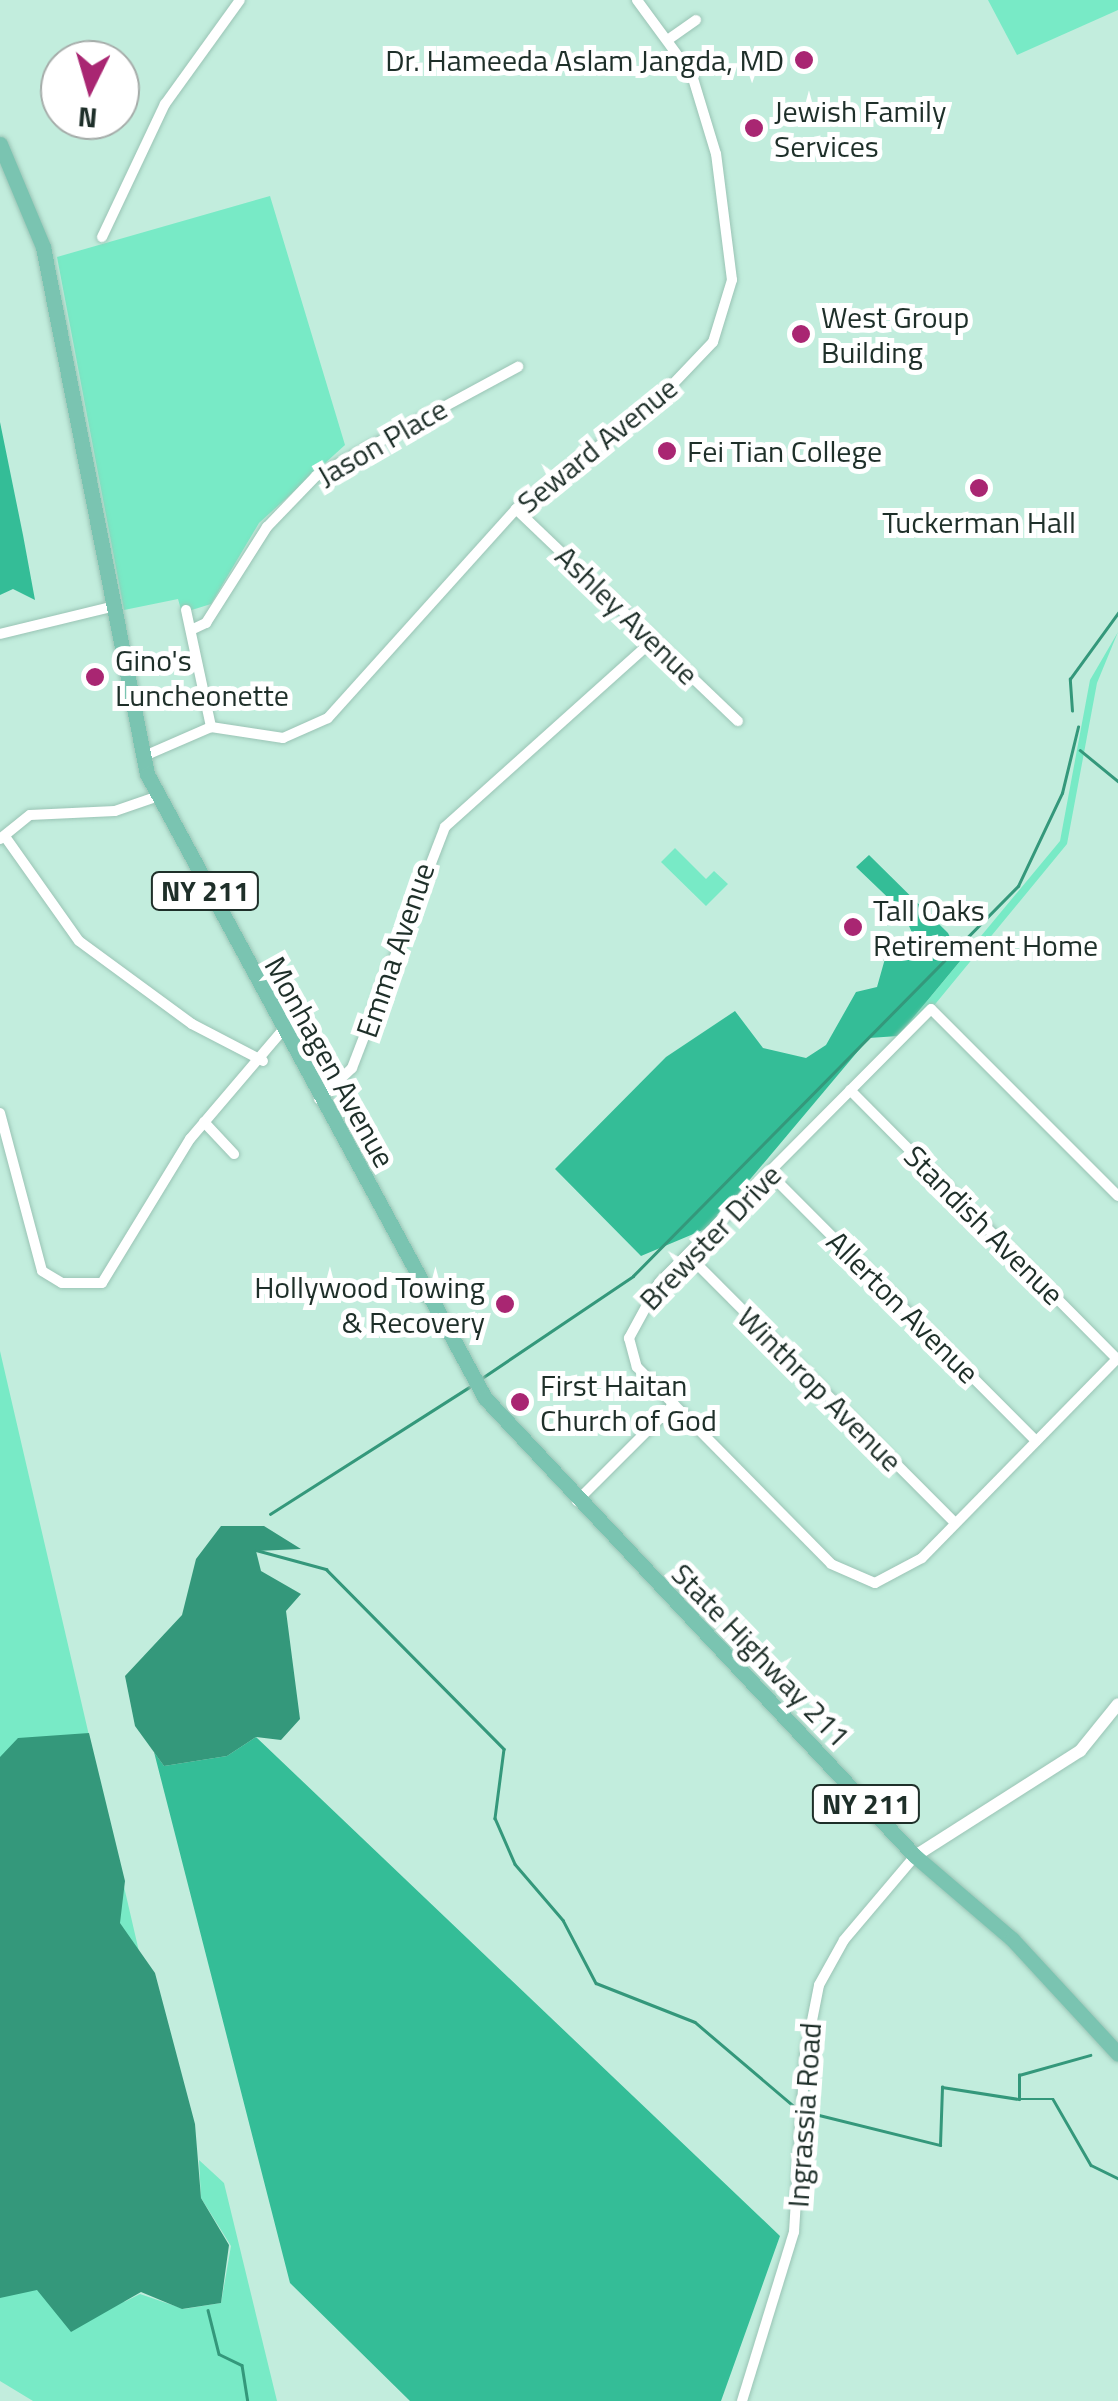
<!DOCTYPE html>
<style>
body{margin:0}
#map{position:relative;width:1118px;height:2401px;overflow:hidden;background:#c2eddd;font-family:"Titillium Web",sans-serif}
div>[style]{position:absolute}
.green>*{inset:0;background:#78eac6}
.forest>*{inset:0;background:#34bd97}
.water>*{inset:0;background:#34987b}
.stream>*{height:2.5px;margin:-1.25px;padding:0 1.25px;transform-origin:1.25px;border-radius:1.25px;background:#34987b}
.roads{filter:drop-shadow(0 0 2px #9ac4b5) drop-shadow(0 0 2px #9ac4b5)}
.minor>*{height:10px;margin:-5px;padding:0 5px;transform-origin:5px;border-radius:5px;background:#fff}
.tertiary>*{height:12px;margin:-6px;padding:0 6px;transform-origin:6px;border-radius:6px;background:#fff}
.primary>*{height:15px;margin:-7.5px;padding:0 7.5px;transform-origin:7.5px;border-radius:7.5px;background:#7ac4b1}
.dots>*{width:28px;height:28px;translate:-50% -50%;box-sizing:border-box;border:5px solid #fff;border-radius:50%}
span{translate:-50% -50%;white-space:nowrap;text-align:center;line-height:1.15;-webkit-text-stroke:10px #fff;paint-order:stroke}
.shield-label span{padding:2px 8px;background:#fff;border:2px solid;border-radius:8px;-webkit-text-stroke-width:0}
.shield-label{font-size:28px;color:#1e2f29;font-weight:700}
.poi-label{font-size:30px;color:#1e2f29}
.right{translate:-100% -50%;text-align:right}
.left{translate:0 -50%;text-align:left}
.street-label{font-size:30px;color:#1e2f29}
.north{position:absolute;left:40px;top:40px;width:100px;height:100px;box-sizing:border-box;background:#fff;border:2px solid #a5aca9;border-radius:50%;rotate:185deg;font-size:28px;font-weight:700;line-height:40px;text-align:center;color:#1e2f29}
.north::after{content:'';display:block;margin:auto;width:35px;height:45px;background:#a92672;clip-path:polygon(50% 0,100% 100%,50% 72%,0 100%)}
</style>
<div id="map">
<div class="green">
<i style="clip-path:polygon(988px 0,1118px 0,1118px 10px,1017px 55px)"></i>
<i style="clip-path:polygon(270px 196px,345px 445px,259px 523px,211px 604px,182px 613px,178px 599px,124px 610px,57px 257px)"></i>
<i style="clip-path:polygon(1118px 632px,1097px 683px,1067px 844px,904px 1042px,644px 1295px,898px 1036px,1060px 841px,1090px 680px)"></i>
<i style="clip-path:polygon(675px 848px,706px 879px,714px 871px,728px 884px,706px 906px,661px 862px)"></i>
<i style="clip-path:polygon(0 1351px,194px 2189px,124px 2302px,140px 2294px,184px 2309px,221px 2303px,231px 2246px,201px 2198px,199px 2160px,224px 2183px,277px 2401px,33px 2401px,0 2381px)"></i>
</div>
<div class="forest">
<i style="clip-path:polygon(0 422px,23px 535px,35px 600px,13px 589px,0 595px)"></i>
<i style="clip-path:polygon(869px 855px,948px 933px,961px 960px,898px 1036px,869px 1038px,710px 1227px,641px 1256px,555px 1169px,666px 1057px,735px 1011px,763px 1048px,806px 1058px,826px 1045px,856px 992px,877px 987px,888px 948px,916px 942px,903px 912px,856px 867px)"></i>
<i style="clip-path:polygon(256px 1737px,780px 2236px,721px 2401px,410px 2401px,290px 2283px,154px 1752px,164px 1766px,227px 1756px)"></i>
</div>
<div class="water">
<i style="clip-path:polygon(221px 1526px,264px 1526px,301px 1549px,256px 1551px,261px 1571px,301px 1594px,286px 1611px,300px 1719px,281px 1740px,256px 1737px,227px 1756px,164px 1766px,135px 1726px,125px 1676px,182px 1615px,196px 1559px)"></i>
<i style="clip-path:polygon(89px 1733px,125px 1881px,120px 1923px,155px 1973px,195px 2124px,201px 2198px,229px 2245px,221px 2303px,182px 2309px,141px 2292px,71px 2332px,37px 2290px,0 2298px,0 1757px,18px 1738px)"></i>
</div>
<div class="stream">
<i style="left:1072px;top:711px;width:32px;rotate:-94deg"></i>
<i style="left:1070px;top:679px;width:82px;rotate:-54deg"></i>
<i style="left:1080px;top:750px;width:49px;rotate:39.2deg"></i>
<i style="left:482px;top:1378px;width:182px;rotate:-34deg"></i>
<i style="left:633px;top:1276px;width:548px;rotate:-45.37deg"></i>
<i style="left:1018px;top:886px;width:103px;rotate:-64.7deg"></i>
<i style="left:1062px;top:793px;width:68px;rotate:-76.4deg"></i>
<i style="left:270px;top:1514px;width:236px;rotate:-32.5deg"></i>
<i style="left:256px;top:1550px;width:73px;rotate:15.2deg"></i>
<i style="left:326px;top:1569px;width:253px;rotate:45.3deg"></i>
<i style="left:504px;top:1749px;width:70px;rotate:97.4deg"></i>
<i style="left:495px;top:1818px;width:50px;rotate:66.5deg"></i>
<i style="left:515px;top:1864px;width:74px;rotate:49.4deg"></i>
<i style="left:563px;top:1920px;width:71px;rotate:62.4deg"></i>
<i style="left:596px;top:1983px;width:106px;rotate:21.5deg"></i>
<i style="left:695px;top:2022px;width:131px;rotate:40.4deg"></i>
<i style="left:1019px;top:2099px;width:34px"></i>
<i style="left:1053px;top:2099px;width:76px;rotate:60.1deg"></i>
<i style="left:1091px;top:2165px;width:30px;rotate:26deg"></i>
<i style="left:815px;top:2114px;width:129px;rotate:13.9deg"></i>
<i style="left:940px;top:2145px;width:58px;rotate:-88deg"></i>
<i style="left:942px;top:2087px;width:78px;rotate:8.9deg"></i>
<i style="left:1019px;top:2099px;width:24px;rotate:-90deg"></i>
<i style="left:1019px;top:2075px;width:74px;rotate:-15.7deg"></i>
<i style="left:208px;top:2310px;width:45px;rotate:76deg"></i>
<i style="left:219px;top:2354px;width:25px;rotate:26deg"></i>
<i style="left:242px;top:2365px;width:36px;rotate:81deg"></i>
</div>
<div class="roads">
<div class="minor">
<i style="left:669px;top:39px;width:33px;rotate:-35deg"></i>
<i style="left:102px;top:237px;width:147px;rotate:-64.7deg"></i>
<i style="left:165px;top:104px;width:128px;rotate:-54.2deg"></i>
<i style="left:516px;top:509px;width:307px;rotate:43.7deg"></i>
<i style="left:186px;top:610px;width:120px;rotate:77.9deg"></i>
<i style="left:191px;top:630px;width:17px;rotate:-25deg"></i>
<i style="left:206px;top:623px;width:114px;rotate:-57.6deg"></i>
<i style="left:267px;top:527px;width:71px;rotate:-46.1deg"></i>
<i style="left:316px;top:476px;width:230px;rotate:-28.4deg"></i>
<i style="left:0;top:634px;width:114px;rotate:-13.7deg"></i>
<i style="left:142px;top:757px;width:75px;rotate:-23.5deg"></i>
<i style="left:211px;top:727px;width:73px;rotate:8.7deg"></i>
<i style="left:283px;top:738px;width:49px;rotate:-24deg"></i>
<i style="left:328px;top:718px;width:281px;rotate:-48deg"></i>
<i style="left:516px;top:509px;width:172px;rotate:-37.2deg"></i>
<i style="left:653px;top:405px;width:87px;rotate:-46.4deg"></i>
<i style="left:713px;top:342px;width:65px;rotate:-73deg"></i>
<i style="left:732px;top:280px;width:127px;rotate:-97.2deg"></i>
<i style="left:716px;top:154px;width:83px;rotate:-106.9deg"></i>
<i style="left:692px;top:75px;width:93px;rotate:-126.3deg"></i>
<i style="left:6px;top:838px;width:126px;rotate:54.7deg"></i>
<i style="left:79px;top:941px;width:140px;rotate:36.3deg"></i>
<i style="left:192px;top:1024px;width:80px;rotate:27.5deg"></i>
<i style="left:0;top:839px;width:38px;rotate:-39deg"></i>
<i style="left:30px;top:815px;width:85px;rotate:-2.7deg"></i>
<i style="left:115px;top:811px;width:43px;rotate:-18.9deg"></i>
<i style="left:850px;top:1090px;width:379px;rotate:45.2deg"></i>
<i style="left:319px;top:1099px;width:45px;rotate:-43.2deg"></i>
<i style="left:352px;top:1068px;width:258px;rotate:-68.9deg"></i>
<i style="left:445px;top:827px;width:278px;rotate:-41.9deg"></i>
<i style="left:0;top:1113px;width:163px;rotate:75.1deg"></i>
<i style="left:42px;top:1271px;width:23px;rotate:31deg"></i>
<i style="left:62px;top:1283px;width:40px"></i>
<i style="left:102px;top:1283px;width:169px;rotate:-58.6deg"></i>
<i style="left:190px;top:1139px;width:140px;rotate:-49.6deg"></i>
<i style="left:204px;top:1122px;width:44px;rotate:46.8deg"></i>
<i style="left:770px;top:1174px;width:377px;rotate:45.1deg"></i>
<i style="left:1118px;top:1196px;width:264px;rotate:-135deg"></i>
<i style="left:931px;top:1009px;width:386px;rotate:134.8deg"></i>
<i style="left:659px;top:1283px;width:63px;rotate:118.6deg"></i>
<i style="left:629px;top:1338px;width:30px;rotate:75deg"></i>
<i style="left:637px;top:1367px;width:276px;rotate:45.4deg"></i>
<i style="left:831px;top:1564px;width:48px;rotate:23.4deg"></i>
<i style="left:875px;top:1583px;width:53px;rotate:-28deg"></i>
<i style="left:922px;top:1558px;width:280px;rotate:-45.6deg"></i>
<i style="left:688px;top:1255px;width:377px;rotate:45.1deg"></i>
<i style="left:577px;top:1501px;width:137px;rotate:-45deg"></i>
<i style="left:742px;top:2401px;width:177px;rotate:-72.9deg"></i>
<i style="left:794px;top:2232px;width:176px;rotate:-86.4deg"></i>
<i style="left:805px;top:2056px;width:72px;rotate:-78.8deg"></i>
<i style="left:819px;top:1985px;width:51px;rotate:-60.9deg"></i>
<i style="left:844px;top:1940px;width:110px;rotate:-49.8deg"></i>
</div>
<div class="tertiary">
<i style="left:915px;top:1856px;width:196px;rotate:-32.5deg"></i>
<i style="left:1080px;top:1751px;width:60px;rotate:-51deg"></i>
</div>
<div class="primary">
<i style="left:0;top:144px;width:112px;rotate:67.3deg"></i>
<i style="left:43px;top:247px;width:537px;rotate:78.84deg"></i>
<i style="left:147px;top:774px;width:710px;rotate:61.56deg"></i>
<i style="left:485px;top:1398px;width:628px;rotate:46.81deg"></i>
<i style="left:915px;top:1856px;width:128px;rotate:40.6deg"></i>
<i style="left:1012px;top:1939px;width:156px;rotate:47.3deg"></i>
</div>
</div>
<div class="dots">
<i style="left:804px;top:60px;background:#a92672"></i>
<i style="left:754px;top:128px;background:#a92672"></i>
<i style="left:801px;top:334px;background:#a92672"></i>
<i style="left:667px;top:451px;background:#a92672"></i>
<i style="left:979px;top:488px;background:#a92672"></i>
<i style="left:95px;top:677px;background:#a92672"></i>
<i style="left:853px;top:927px;background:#a92672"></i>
<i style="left:505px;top:1304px;background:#a92672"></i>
<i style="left:520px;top:1402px;background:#a92672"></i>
</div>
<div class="shield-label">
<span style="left:205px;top:891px">NY 211</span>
<span style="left:866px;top:1804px">NY 211</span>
</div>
<div class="poi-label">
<span class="right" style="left:784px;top:60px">Dr. Hameeda Aslam Jangda, MD</span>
<span class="left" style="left:774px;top:128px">Jewish Family<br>Services</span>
<span class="left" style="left:821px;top:334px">West Group<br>Building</span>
<span class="left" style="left:687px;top:451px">Fei Tian College</span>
<span style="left:979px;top:522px">Tuckerman Hall</span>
<span class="left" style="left:115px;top:677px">Gino's<br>Luncheonette</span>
<span class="left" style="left:873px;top:927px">Tall Oaks<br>Retirement Home</span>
<span class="right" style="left:485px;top:1304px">Hollywood Towing<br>&amp; Recovery</span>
<span class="left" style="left:540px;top:1402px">First Haitan<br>Church of God</span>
</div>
<div class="street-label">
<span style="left:382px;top:442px;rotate:-30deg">Jason Place</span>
<span style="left:597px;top:445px;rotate:-39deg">Seward Avenue</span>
<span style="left:627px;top:615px;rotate:44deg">Ashley Avenue</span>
<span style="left:395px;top:950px;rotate:-71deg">Emma Avenue</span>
<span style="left:330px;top:1062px;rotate:61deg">Monhagen Avenue</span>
<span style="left:984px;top:1225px;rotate:45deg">Standish Avenue</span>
<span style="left:710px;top:1237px;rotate:-46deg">Brewster Drive</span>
<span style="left:903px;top:1307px;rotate:45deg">Allerton Avenue</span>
<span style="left:820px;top:1389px;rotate:45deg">Winthrop Avenue</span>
<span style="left:761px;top:1655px;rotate:46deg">State Highway 211</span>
<span style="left:804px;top:2115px;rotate:-86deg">Ingrassia Road</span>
</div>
<div class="north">N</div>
</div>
